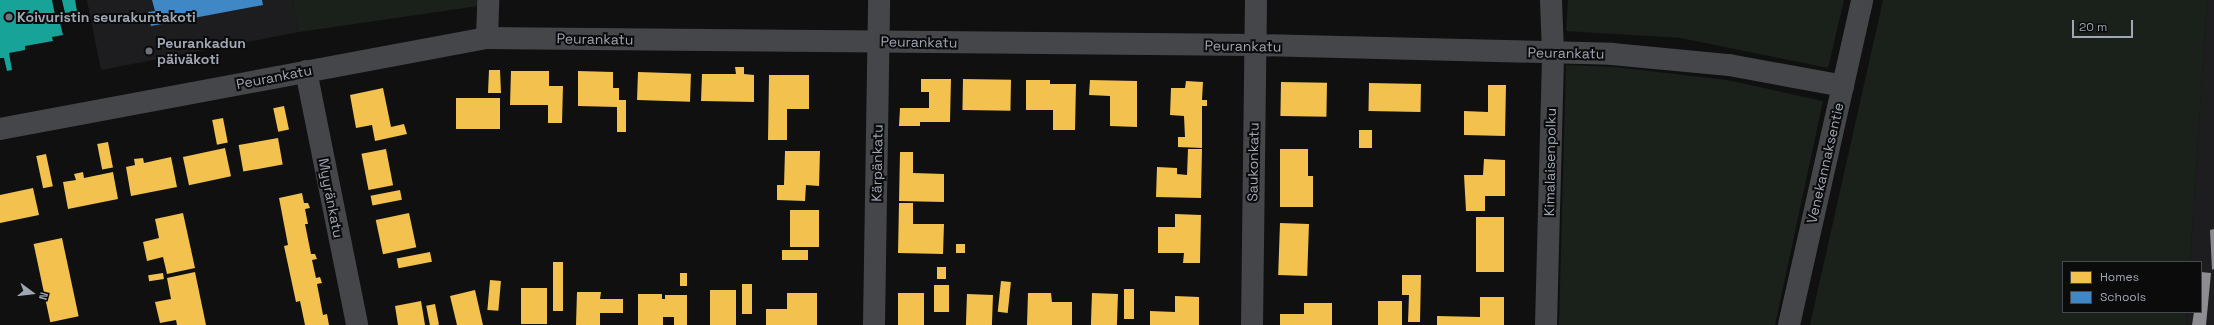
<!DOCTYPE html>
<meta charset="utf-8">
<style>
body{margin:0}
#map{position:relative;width:2214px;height:325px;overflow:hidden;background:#101011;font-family:"Space Grotesk",sans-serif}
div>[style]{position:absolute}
.built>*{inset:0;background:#1d1d1f}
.green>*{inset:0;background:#1a211b}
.homes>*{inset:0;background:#f2c14e;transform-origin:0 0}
.schools>*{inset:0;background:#3f88c5}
.public>*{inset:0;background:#17a398}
.industry>*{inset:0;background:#8d8d92}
.minor>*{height:22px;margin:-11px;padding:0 11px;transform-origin:11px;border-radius:11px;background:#44464a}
.dots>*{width:11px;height:11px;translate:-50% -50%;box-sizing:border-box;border:2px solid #0b0b0c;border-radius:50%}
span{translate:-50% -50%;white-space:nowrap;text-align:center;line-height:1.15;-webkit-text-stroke:4px #0b0b0c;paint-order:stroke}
.poi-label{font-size:14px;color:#9fa6b4;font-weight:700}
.left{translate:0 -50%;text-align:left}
.street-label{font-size:14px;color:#9fa6b4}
.legend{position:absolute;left:2062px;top:261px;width:140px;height:52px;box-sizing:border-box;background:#0b0b0c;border:1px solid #46494f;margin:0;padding:5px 7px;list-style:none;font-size:12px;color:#9fa6b4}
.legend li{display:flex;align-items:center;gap:8px;height:20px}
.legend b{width:20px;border:1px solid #46494f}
.north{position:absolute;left:12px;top:273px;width:40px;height:40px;-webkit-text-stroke:3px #0b0b0c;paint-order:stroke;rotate:105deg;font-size:11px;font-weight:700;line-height:16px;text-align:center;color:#9fa6b4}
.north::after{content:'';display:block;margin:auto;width:14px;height:18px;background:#9fa6b4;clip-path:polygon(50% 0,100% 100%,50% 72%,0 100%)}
.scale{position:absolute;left:2072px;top:20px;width:61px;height:18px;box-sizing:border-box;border:2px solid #9fa6b4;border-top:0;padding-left:5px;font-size:12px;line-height:14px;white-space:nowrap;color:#9fa6b4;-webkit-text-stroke:3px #0b0b0c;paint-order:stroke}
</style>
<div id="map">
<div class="built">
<i style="clip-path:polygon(87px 0,292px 0,299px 32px,101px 70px)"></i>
<i style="clip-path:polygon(2207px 0,2214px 0,2214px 325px,2186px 325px,2187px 312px,2201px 312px,2201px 262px,2190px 262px)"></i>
</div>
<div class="green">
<i style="clip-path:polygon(292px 0,478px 0,478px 6px,299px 32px)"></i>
<i style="clip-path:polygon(1568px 0,1844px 0,1828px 68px,1681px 38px,1566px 31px)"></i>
<i style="clip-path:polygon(1883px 0,2207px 0,2190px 262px,2063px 262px,2063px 312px,2187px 312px,2186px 325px,1810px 325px)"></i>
<i style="clip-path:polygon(1566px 65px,1615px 67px,1727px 80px,1823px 101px,1775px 325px,1559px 325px)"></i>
</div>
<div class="homes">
<i style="clip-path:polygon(735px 67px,744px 67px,744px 74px,754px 75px,754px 102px,701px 101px,702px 74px,736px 74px)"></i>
<i style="clip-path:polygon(489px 70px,500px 70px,501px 93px,488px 93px)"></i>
<i style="clip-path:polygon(511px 71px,549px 71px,549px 86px,563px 86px,562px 123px,548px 123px,548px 105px,510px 105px)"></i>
<i style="clip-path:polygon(578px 71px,613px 72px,613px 88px,619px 88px,619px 100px,626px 100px,626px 132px,617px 132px,617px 107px,578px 106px)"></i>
<i style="left:638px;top:72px;width:53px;height:28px;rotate:2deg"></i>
<i style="clip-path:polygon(769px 75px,809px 75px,809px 109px,787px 109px,787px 140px,768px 140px)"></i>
<i style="clip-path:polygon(921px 79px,951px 79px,950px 122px,920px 122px,920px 126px,899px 126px,900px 108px,929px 108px,929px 92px,921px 92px)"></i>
<i style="left:963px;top:79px;width:48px;height:31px;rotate:1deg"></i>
<i style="clip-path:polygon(1026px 80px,1050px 80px,1050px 84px,1076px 84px,1075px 130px,1053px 130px,1053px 110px,1026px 110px)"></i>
<i style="clip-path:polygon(1090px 80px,1137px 81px,1137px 127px,1110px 126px,1110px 96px,1089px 95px)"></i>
<i style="clip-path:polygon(1186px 81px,1203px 82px,1202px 100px,1207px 100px,1207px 106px,1202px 106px,1202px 148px,1178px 147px,1178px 137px,1185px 137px,1184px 116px,1170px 115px,1171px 88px,1185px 88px)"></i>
<i style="left:1281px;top:82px;width:46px;height:34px;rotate:1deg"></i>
<i style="left:1369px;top:83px;width:52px;height:28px;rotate:1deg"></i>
<i style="clip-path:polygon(1488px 85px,1506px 85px,1505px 136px,1464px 135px,1464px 111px,1488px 112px)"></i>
<i style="clip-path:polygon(383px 88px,391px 127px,404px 124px,407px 134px,375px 141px,372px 125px,356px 128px,350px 95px)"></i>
<i style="left:456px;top:98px;width:44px;height:31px"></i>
<i style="left:284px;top:106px;width:24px;height:11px;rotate:78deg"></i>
<i style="left:223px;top:118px;width:25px;height:11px;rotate:79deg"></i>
<i style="left:1359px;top:130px;width:13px;height:18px"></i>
<i style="left:278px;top:138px;width:27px;height:40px;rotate:80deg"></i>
<i style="left:108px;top:142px;width:26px;height:11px;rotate:79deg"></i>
<i style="left:225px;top:148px;width:29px;height:43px;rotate:78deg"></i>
<i style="left:386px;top:149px;width:37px;height:25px;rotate:79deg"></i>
<i style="clip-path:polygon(1188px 149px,1202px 149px,1201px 198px,1156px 197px,1157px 167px,1177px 168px,1177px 174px,1187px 175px)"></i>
<i style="clip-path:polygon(1280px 149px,1308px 149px,1308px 176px,1313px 176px,1313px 207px,1280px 207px)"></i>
<i style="clip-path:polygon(785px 151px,820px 151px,819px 186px,806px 185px,805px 201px,777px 200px,777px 185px,784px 185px)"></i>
<i style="clip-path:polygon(900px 152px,913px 152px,913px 173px,944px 174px,944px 202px,899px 201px)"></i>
<i style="left:46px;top:154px;width:33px;height:10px;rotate:78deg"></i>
<i style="clip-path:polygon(171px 157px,177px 187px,131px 196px,126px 167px,135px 165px,134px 159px,143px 158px,144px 163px)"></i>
<i style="clip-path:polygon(1484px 159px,1505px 160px,1505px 196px,1485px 196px,1485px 211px,1466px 211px,1464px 175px,1483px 175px)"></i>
<i style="clip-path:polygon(83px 172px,84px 178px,113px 172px,118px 199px,68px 209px,63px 182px,76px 180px,74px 174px)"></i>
<i style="clip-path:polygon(33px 188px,39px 215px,0 223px,0 195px)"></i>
<i style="left:400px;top:190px;width:10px;height:30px;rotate:79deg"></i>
<i style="clip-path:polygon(302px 193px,304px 203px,308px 203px,310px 208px,305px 209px,308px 224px,305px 224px,311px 254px,315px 254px,317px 259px,312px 260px,316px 278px,320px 277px,322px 283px,317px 284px,323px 315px,327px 314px,329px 325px,305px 325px,300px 301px,296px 302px,284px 246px,288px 245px,279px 198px)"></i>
<i style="clip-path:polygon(899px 203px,913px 203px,913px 224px,944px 224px,943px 254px,898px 253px)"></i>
<i style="left:790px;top:210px;width:29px;height:37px"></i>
<i style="clip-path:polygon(183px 213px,195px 268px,167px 274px,163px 257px,147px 261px,143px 242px,159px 238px,155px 219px)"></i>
<i style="left:409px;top:213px;width:35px;height:34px;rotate:78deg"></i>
<i style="clip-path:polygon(1175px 214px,1201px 215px,1200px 263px,1183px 263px,1184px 253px,1158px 253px,1158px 227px,1175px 227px)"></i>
<i style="left:1476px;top:217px;width:28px;height:55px"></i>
<i style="left:1280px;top:223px;width:29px;height:52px;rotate:2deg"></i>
<i style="left:62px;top:238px;width:80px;height:29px;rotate:78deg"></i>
<i style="left:956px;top:244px;width:9px;height:9px"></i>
<i style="left:782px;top:250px;width:26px;height:10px"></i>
<i style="left:430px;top:252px;width:10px;height:34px;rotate:79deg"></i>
<i style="left:553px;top:262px;width:10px;height:49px"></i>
<i style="left:937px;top:267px;width:9px;height:12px"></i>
<i style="clip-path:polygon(195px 272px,206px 325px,177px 325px,176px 320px,160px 323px,155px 302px,171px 299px,167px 278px)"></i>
<i style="left:163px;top:273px;width:6px;height:15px;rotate:81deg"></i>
<i style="left:680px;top:273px;width:7px;height:13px"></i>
<i style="clip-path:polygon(1402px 275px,1421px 275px,1420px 322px,1408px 322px,1409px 295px,1402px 295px)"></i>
<i style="left:490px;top:280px;width:11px;height:30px;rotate:5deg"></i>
<i style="left:1001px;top:281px;width:10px;height:31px;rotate:6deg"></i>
<i style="left:742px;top:284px;width:10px;height:30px"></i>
<i style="left:934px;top:285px;width:15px;height:27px"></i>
<i style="left:521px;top:288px;width:26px;height:36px"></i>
<i style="left:1124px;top:289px;width:10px;height:30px"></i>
<i style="clip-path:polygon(475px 290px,483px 325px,457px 325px,450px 296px)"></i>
<i style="left:710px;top:290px;width:26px;height:35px"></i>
<i style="clip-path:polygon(577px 292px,601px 292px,600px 299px,623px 299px,623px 313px,600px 313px,600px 325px,576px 325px)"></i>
<i style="clip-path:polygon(787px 293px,817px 293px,817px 325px,766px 325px,766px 309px,787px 309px)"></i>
<i style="left:898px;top:293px;width:26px;height:32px"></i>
<i style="clip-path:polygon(1028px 293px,1051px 293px,1052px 302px,1072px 302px,1072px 325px,1027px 325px)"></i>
<i style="left:1092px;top:293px;width:26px;height:32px;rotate:2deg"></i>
<i style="clip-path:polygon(638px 294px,662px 294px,662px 299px,665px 299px,665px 295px,687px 295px,687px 325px,674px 325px,674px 317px,663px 317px,663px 325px,638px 325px)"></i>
<i style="left:967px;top:294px;width:26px;height:31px;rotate:2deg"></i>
<i style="clip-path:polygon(1175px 296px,1199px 297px,1199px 325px,1150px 325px,1150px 311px,1175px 312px)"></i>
<i style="clip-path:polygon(1480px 297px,1504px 297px,1504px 325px,1437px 325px,1437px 316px,1480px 317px)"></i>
<i style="clip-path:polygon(421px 301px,425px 325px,398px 325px,395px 306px)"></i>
<i style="left:1378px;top:301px;width:24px;height:24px"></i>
<i style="clip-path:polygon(1304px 303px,1332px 303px,1332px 325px,1280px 325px,1280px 314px,1304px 314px)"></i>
<i style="left:435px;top:304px;width:21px;height:9px;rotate:79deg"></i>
</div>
<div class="schools">
<i style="clip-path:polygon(152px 0,262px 0,263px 5px,151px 26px,148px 12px,155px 11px)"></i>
</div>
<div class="public">
<i style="clip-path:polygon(0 0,52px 0,56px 20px,59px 19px,63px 35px,52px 37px,53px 41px,25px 46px,25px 50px,9px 53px,12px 70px,7px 71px,4px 58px,0 58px)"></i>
<i style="clip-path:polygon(62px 0,75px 0,77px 11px,65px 13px)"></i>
</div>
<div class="industry">
<i style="clip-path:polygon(2214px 229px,2214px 269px,2212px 270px,2210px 230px)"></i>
<i style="clip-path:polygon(2201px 272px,2211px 273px,2206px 325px,2192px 325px,2194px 312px,2201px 312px)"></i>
</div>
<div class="minor">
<i style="left:487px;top:38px;width:38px;rotate:-88deg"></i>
<i style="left:306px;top:71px;width:259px;rotate:78.6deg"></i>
<i style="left:0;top:129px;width:495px;rotate:-10.6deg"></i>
<i style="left:487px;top:38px;width:768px;rotate:0.52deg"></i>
<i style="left:1255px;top:45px;width:357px;rotate:1.4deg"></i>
<i style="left:1612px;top:54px;width:118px;rotate:5.4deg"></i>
<i style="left:1729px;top:65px;width:116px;rotate:10.4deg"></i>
<i style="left:874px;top:325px;width:325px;rotate:-89.1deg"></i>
<i style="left:1252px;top:325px;width:325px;rotate:-89.3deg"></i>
<i style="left:1546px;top:325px;width:272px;rotate:-88.5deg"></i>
<i style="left:1553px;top:53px;width:53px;rotate:-92.2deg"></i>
<i style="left:1789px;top:325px;width:333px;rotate:-77.3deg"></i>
</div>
<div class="dots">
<i style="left:9px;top:17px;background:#6d727b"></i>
<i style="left:149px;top:51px;background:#6d727b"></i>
</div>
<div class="poi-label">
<span class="left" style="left:17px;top:17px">Koivuristin seurakuntakoti</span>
<span class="left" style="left:157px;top:51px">Peurankadun<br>päiväkoti</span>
</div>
<div class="street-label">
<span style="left:595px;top:39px;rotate:1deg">Peurankatu</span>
<span style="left:919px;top:42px;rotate:1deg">Peurankatu</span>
<span style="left:1243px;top:46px;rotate:1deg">Peurankatu</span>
<span style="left:1566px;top:53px;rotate:1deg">Peurankatu</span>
<span style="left:274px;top:77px;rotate:-11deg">Peurankatu</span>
<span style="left:1253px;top:162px;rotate:-89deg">Saukonkatu</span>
<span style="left:1550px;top:162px;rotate:-89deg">Kimalaisenpolku</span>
<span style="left:877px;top:163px;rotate:-89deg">Kärpänkatu</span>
<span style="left:1825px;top:163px;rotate:-77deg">Venekannaksentie</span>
<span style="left:331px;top:198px;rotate:79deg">Myyränkatu</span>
</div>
<ul class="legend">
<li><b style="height:11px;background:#f2c14e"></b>Homes</li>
<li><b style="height:11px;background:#3f88c5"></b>Schools</li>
</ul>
<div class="north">N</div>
<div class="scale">20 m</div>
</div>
